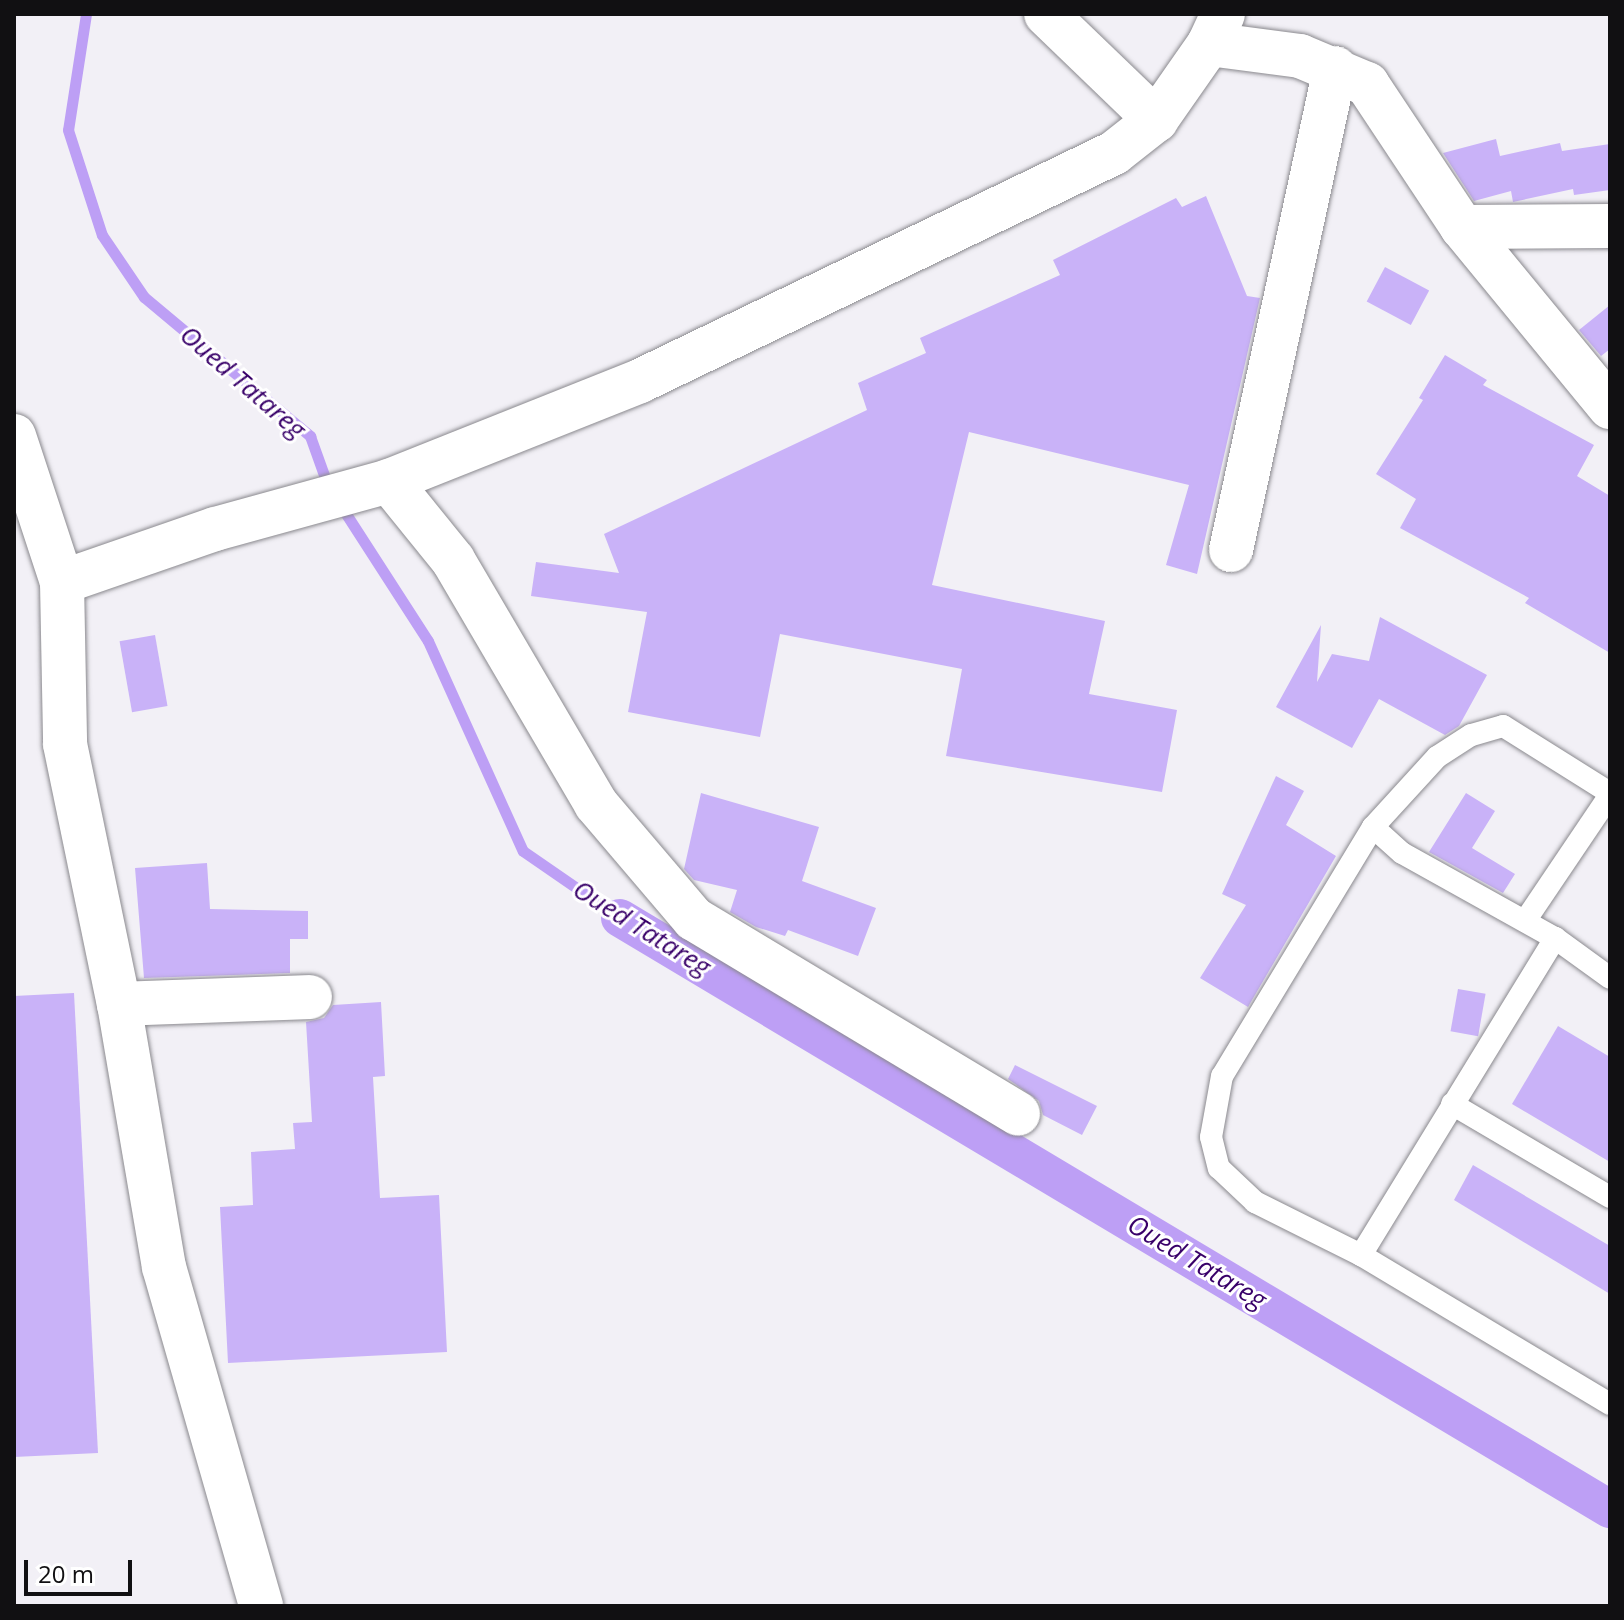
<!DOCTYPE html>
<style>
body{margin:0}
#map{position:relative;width:1624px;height:1620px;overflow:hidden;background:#f2f0f6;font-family:"Open Sans",sans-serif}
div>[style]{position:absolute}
.stream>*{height:11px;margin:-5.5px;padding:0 5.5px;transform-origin:5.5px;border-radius:5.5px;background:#bd9ff5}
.canal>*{height:38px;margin:-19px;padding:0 19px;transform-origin:19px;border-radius:19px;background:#bd9ff5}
.building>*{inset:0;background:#c9b2f8;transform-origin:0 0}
.roads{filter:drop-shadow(0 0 2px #8a898e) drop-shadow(0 0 2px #8a898e)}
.service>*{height:22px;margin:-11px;padding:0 11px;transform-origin:11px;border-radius:11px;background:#fff}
.minor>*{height:44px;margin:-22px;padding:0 22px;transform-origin:22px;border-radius:22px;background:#fff}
span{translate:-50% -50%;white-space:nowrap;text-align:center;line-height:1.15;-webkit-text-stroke:6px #fff;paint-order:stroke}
.water-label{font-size:26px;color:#380069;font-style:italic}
.frame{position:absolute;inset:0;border:16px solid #111012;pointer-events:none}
.scale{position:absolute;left:24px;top:1560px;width:108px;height:36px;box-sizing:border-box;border:4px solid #111012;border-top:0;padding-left:10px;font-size:24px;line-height:28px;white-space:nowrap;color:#111012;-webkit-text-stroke:6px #fff;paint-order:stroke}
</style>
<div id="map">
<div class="stream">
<i style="left:86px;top:14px;width:117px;rotate:98.8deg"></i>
<i style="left:68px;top:130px;width:110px;rotate:72.1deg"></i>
<i style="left:102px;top:235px;width:75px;rotate:55.9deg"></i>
<i style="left:144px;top:297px;width:217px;rotate:39.9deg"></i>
<i style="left:310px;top:436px;width:56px;rotate:70.3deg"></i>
<i style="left:339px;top:503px;width:164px;rotate:57.2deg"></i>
<i style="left:428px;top:641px;width:230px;rotate:65.7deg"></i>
<i style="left:523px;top:851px;width:118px;rotate:34.6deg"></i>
</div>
<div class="canal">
<i style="left:620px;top:918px;width:1153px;rotate:30.84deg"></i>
</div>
<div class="building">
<i style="clip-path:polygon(1496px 139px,1500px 156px,1560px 143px,1562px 151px,1610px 144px,1610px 190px,1574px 195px,1573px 189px,1513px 202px,1511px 191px,1474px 201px,1443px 153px)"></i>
<i style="clip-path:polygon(1206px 196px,1247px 296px,1260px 298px,1197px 574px,1166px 565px,1189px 485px,969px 432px,932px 585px,1105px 621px,1089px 694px,1177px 710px,1162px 792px,946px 756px,962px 669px,780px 634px,760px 737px,628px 712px,647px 612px,531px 596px,536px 562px,619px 573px,604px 534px,867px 410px,858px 383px,926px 353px,920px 338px,1060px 275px,1053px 260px,1176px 198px,1182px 207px)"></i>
<i style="left:1385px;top:267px;width:50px;height:39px;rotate:28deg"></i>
<i style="clip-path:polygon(1610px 305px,1610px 349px,1601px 356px,1579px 330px)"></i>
<i style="clip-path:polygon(1445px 355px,1487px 380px,1483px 385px,1594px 445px,1577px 476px,1610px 496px,1610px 653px,1525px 603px,1529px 598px,1400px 528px,1416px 499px,1376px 474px,1423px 400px,1419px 398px)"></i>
<i style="clip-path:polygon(1380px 617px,1487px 675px,1459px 726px,1445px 735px,1379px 699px,1352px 748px,1276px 707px,1321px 625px,1317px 682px,1332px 654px,1369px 661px)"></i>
<i style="left:155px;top:635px;width:72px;height:36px;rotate:80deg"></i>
<i style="clip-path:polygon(1276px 776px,1304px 791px,1286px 825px,1336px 856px,1248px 1007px,1200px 978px,1246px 905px,1222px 894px)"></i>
<i style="clip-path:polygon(701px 793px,819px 827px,802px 881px,876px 908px,858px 956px,788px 930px,785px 936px,756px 927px,730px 912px,737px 890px,694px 880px,684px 869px)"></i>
<i style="clip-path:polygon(1466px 793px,1495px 811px,1472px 848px,1515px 874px,1503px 893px,1429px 852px)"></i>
<i style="clip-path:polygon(207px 863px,210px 909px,308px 911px,308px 939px,290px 939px,290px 973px,144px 978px,135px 868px)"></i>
<i style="left:1458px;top:989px;width:28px;height:43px;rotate:10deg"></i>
<i style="clip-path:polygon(74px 993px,98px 1453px,14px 1457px,14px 996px)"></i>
<i style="clip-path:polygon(381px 1002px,385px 1076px,373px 1077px,380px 1198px,439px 1195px,447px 1352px,228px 1363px,220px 1207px,253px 1205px,251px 1152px,295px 1149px,293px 1123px,312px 1122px,306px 1022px,324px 1018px,333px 1005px)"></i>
<i style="clip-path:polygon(1558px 1026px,1610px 1057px,1610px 1162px,1512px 1104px)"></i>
<i style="clip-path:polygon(1015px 1065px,1097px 1106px,1082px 1135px,1043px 1115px,1039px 1101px,1008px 1079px)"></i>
<i style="clip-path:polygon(1473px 1165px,1610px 1246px,1610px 1294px,1454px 1200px)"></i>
</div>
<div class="roads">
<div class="service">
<i style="left:1610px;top:793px;width:126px;rotate:-147.9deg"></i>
<i style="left:1503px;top:726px;width:33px;rotate:164deg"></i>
<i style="left:1471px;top:735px;width:40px;rotate:147.1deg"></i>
<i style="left:1437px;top:757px;width:95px;rotate:132.4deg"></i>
<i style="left:1373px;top:827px;width:291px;rotate:121.2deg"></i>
<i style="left:1222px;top:1076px;width:62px;rotate:100.2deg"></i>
<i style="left:1211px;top:1137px;width:32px;rotate:76deg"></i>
<i style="left:1219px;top:1168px;width:50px;rotate:43.4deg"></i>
<i style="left:1255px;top:1202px;width:119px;rotate:26.6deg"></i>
<i style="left:1361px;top:1255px;width:290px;rotate:30.9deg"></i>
<i style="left:1373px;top:827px;width:39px;rotate:42deg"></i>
<i style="left:1402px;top:853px;width:175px;rotate:29.1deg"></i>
<i style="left:1555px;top:938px;width:68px;rotate:36deg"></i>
<i style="left:1525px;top:921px;width:152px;rotate:-56deg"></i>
<i style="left:1452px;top:1104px;width:183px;rotate:30.5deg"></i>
<i style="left:1361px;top:1255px;width:372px;rotate:-58.5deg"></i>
</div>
<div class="minor">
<i style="left:1046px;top:14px;width:153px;rotate:43.9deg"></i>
<i style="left:1209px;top:44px;width:92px;rotate:7.5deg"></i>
<i style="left:1300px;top:56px;width:73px;rotate:22.7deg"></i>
<i style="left:1367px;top:84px;width:172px;rotate:56.4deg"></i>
<i style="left:1462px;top:227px;width:233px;rotate:50.6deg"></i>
<i style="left:1462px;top:227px;width:148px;rotate:-0.4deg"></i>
<i style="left:14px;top:436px;width:154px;rotate:71.8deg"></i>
<i style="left:62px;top:582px;width:162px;rotate:88.9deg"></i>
<i style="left:65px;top:744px;width:266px;rotate:78.3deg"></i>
<i style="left:119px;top:1004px;width:267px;rotate:80.3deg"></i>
<i style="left:164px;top:1267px;width:353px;rotate:74deg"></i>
<i style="left:389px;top:481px;width:102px;rotate:51deg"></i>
<i style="left:453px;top:560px;width:283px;rotate:59.6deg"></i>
<i style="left:596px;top:804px;width:151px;rotate:49.6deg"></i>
<i style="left:694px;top:919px;width:378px;rotate:31deg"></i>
<i style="left:1231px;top:550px;width:493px;rotate:-77.8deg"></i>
<i style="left:62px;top:582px;width:162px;rotate:-19.1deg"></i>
<i style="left:215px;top:529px;width:180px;rotate:-15.4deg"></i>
<i style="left:389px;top:481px;width:270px;rotate:-21.7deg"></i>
<i style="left:640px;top:381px;width:526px;rotate:-25.69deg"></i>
<i style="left:1114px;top:153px;width:53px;rotate:-38.2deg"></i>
<i style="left:1156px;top:120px;width:93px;rotate:-55.1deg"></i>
<i style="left:1209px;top:44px;width:33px;rotate:-65deg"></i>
<i style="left:119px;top:1004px;width:191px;rotate:-2.1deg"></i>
</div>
</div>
<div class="water-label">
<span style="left:243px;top:382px;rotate:41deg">Oued Tatareg</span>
<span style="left:642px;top:928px;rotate:32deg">Oued Tatareg</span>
<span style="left:1197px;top:1262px;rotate:31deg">Oued Tatareg</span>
</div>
<div class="frame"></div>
<div class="scale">20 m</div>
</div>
